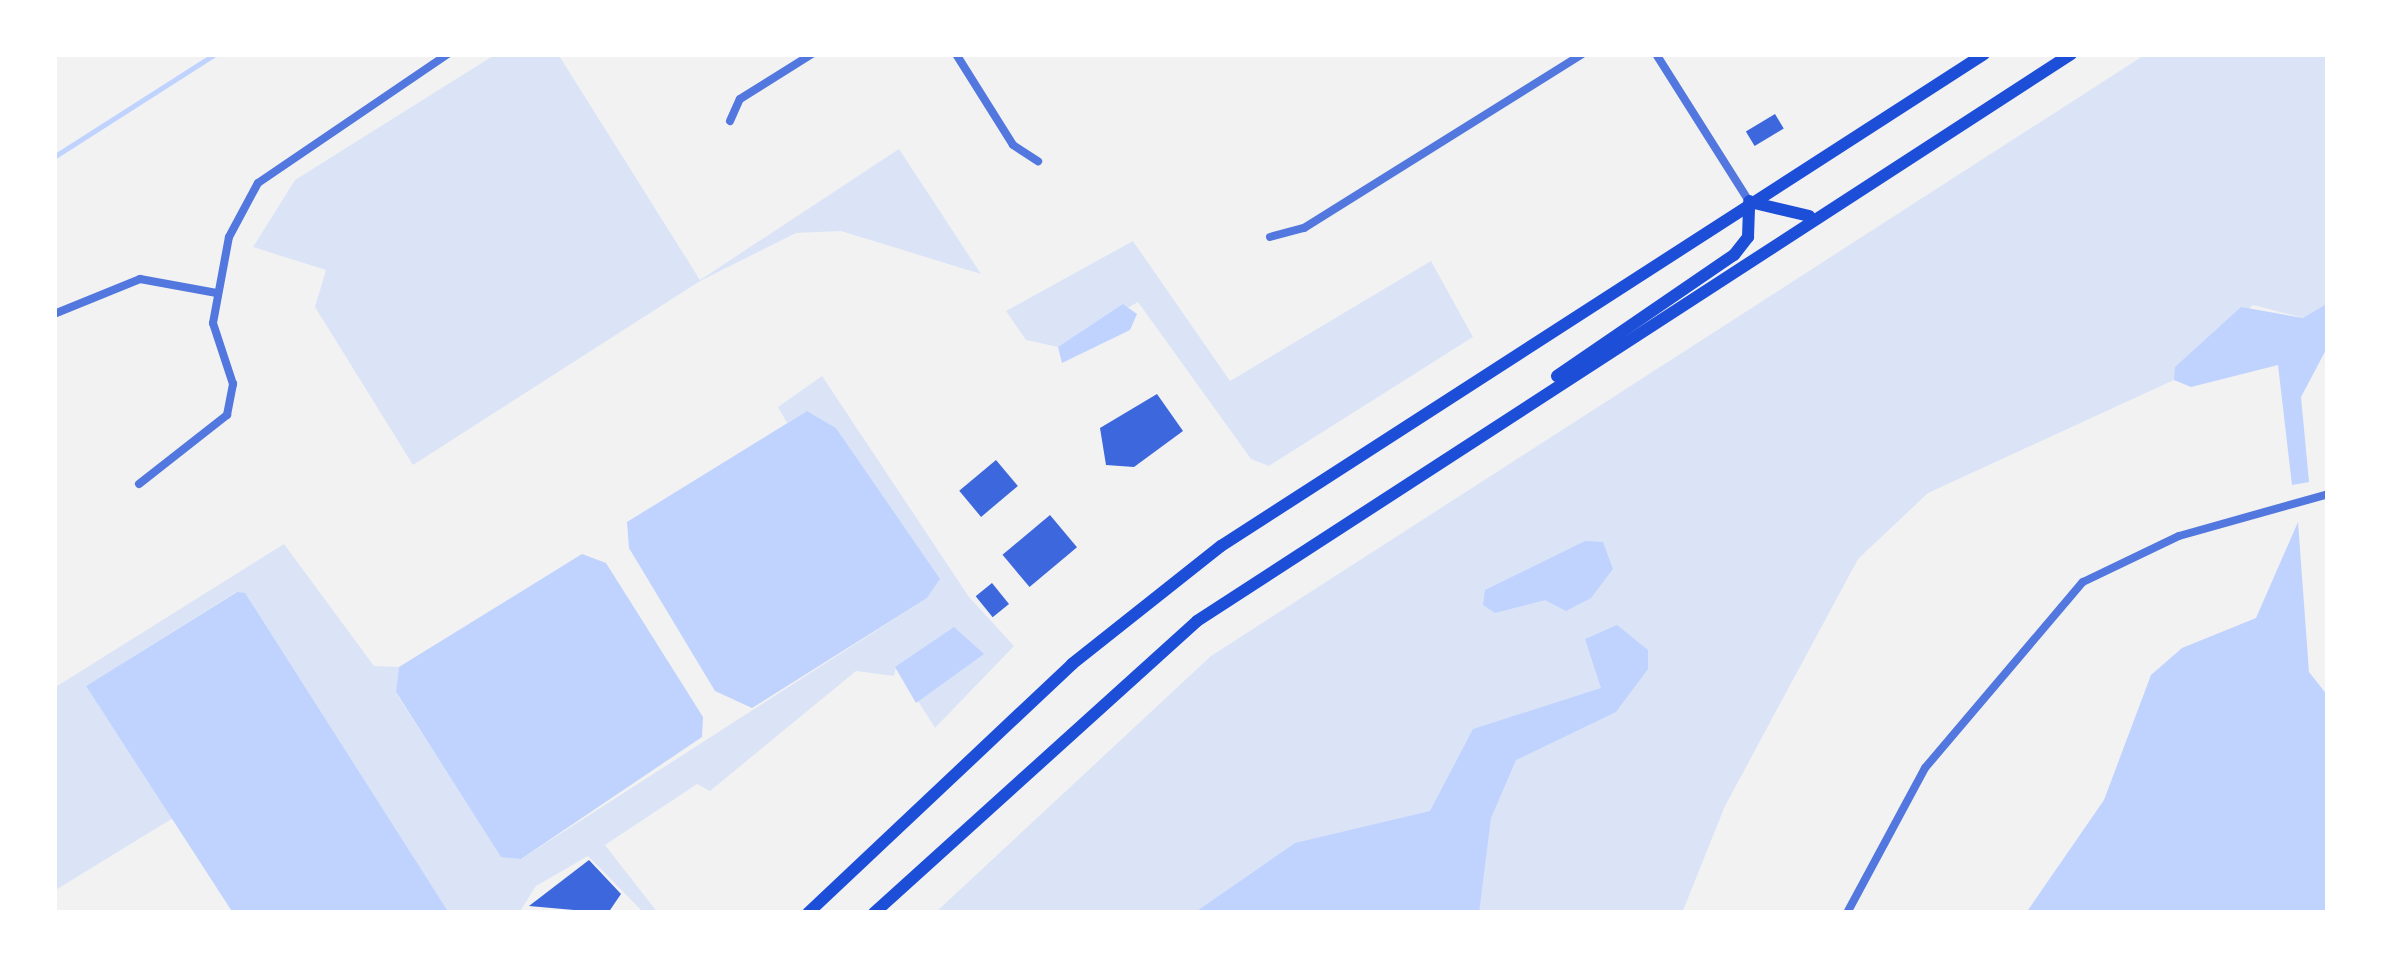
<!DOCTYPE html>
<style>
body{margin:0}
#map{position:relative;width:2382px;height:967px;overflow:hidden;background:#f2f2f2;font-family:Arial,sans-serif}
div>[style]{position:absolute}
.green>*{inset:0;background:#dbe4f7}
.water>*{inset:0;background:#bfd3fe}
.stream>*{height:4.5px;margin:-2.25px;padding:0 2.25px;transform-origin:2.25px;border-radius:2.25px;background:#bfd3fe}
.building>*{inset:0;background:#3d67dc;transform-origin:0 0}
.minor>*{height:8px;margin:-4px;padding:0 4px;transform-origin:4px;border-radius:4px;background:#5277de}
.primary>*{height:12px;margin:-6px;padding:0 6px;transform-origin:6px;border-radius:6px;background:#1d4ed8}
span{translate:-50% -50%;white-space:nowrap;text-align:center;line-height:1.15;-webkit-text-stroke:12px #fff;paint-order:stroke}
.frame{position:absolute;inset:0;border:57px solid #fff;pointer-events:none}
</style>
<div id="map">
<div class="green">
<i style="clip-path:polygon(496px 54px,558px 54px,700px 280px,899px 149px,981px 274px,841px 231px,796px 233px,700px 281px,413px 465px,315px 307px,326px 270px,253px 247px,295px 180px)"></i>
<i style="clip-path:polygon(2146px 54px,2328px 54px,2328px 303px,2304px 318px,2253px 305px,2174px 380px,1928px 493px,1858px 559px,1725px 806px,1682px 913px,935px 913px,1211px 656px)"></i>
<i style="clip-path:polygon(1133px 241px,1230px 381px,1431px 261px,1473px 337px,1269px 466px,1251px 459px,1138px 302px,1058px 347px,1026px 340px,1006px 311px)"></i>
<i style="clip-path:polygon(822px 376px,969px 597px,1014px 646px,935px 728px,896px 666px,894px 676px,856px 671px,710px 791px,697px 784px,605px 845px,658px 913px,644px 913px,588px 856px,536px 886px,519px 913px,449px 913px,236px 592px,86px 686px,173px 818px,54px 891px,54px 688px,284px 544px,374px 666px,399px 667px,396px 693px,501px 856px,521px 859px,927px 598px,939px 580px,836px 428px,807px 411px,787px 423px,778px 407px)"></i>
</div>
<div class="water">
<i style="clip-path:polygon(2328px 303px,2328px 346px,2301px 397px,2309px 482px,2292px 485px,2278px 365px,2191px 387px,2174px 380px,2175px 367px,2241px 307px,2303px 318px)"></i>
<i style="clip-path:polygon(1123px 304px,1137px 314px,1130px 330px,1062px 363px,1058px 347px)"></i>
<i style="clip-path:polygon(807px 411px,836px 428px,940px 579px,927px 598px,752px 708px,715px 691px,629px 548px,627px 522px)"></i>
<i style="clip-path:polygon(2298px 522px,2309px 672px,2328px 696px,2328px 913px,2026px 913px,2104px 800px,2151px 675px,2182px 648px,2256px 618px)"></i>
<i style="clip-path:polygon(1585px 541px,1603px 542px,1613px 569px,1591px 598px,1566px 611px,1545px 600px,1495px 613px,1483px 605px,1485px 590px)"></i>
<i style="clip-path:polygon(582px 554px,606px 563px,703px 717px,702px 737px,521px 859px,501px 857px,396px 692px,399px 667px)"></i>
<i style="clip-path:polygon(237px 592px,245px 593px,449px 913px,233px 913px,86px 686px)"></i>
<i style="clip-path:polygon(1617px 625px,1648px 650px,1648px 669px,1616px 712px,1516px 760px,1491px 818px,1479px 913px,1194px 913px,1295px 843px,1430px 811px,1473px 729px,1601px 688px,1585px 639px)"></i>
<i style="clip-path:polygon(954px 627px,984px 654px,916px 703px,895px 667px)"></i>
</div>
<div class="stream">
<i style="left:54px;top:157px;width:191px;rotate:-32.6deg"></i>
</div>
<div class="building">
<i style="left:1775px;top:114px;width:17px;height:34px;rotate:59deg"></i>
<i style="clip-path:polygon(1157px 394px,1183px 431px,1134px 467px,1106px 465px,1100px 428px)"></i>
<i style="left:996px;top:460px;width:34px;height:48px;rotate:50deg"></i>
<i style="left:1050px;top:515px;width:42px;height:62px;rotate:50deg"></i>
<i style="left:992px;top:583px;width:27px;height:21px;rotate:51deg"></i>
<i style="clip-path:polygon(589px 860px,621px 894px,608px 913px,529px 906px)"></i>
</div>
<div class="minor">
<i style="left:956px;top:54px;width:107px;rotate:57.9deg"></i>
<i style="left:1013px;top:145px;width:30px;rotate:33deg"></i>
<i style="left:1656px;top:54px;width:174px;rotate:57.7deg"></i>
<i style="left:730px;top:121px;width:24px;rotate:-66deg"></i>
<i style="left:740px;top:99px;width:85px;rotate:-32deg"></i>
<i style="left:1270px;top:237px;width:35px;rotate:-15deg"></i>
<i style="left:1304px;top:228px;width:328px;rotate:-32deg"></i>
<i style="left:54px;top:314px;width:93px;rotate:-22.1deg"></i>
<i style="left:140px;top:279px;width:78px;rotate:10.3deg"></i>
<i style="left:139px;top:484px;width:112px;rotate:-38.1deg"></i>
<i style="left:227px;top:415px;width:32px;rotate:-79deg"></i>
<i style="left:233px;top:384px;width:64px;rotate:-108.2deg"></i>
<i style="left:213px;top:323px;width:87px;rotate:-79.5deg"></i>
<i style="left:229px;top:237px;width:61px;rotate:-61.8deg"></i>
<i style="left:258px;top:183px;width:230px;rotate:-34.2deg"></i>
<i style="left:1847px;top:913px;width:165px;rotate:-61.7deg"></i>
<i style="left:1925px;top:768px;width:244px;rotate:-49.7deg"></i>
<i style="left:2083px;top:582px;width:106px;rotate:-25.6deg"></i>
<i style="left:2179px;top:536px;width:155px;rotate:-15.7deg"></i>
</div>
<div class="primary">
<i style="left:1750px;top:202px;width:61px;rotate:13.3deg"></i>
<i style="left:1557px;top:376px;width:214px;rotate:-34.4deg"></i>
<i style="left:1734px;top:255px;width:23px;rotate:-52deg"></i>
<i style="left:1748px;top:237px;width:36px;rotate:-88deg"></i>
<i style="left:808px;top:913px;width:363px;rotate:-43.3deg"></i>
<i style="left:1072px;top:664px;width:190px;rotate:-38.4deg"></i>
<i style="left:1221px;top:546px;width:908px;rotate:-32.81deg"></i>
<i style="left:874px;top:913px;width:435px;rotate:-42.1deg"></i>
<i style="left:1197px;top:621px;width:1042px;rotate:-32.97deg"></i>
</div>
<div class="frame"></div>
</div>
